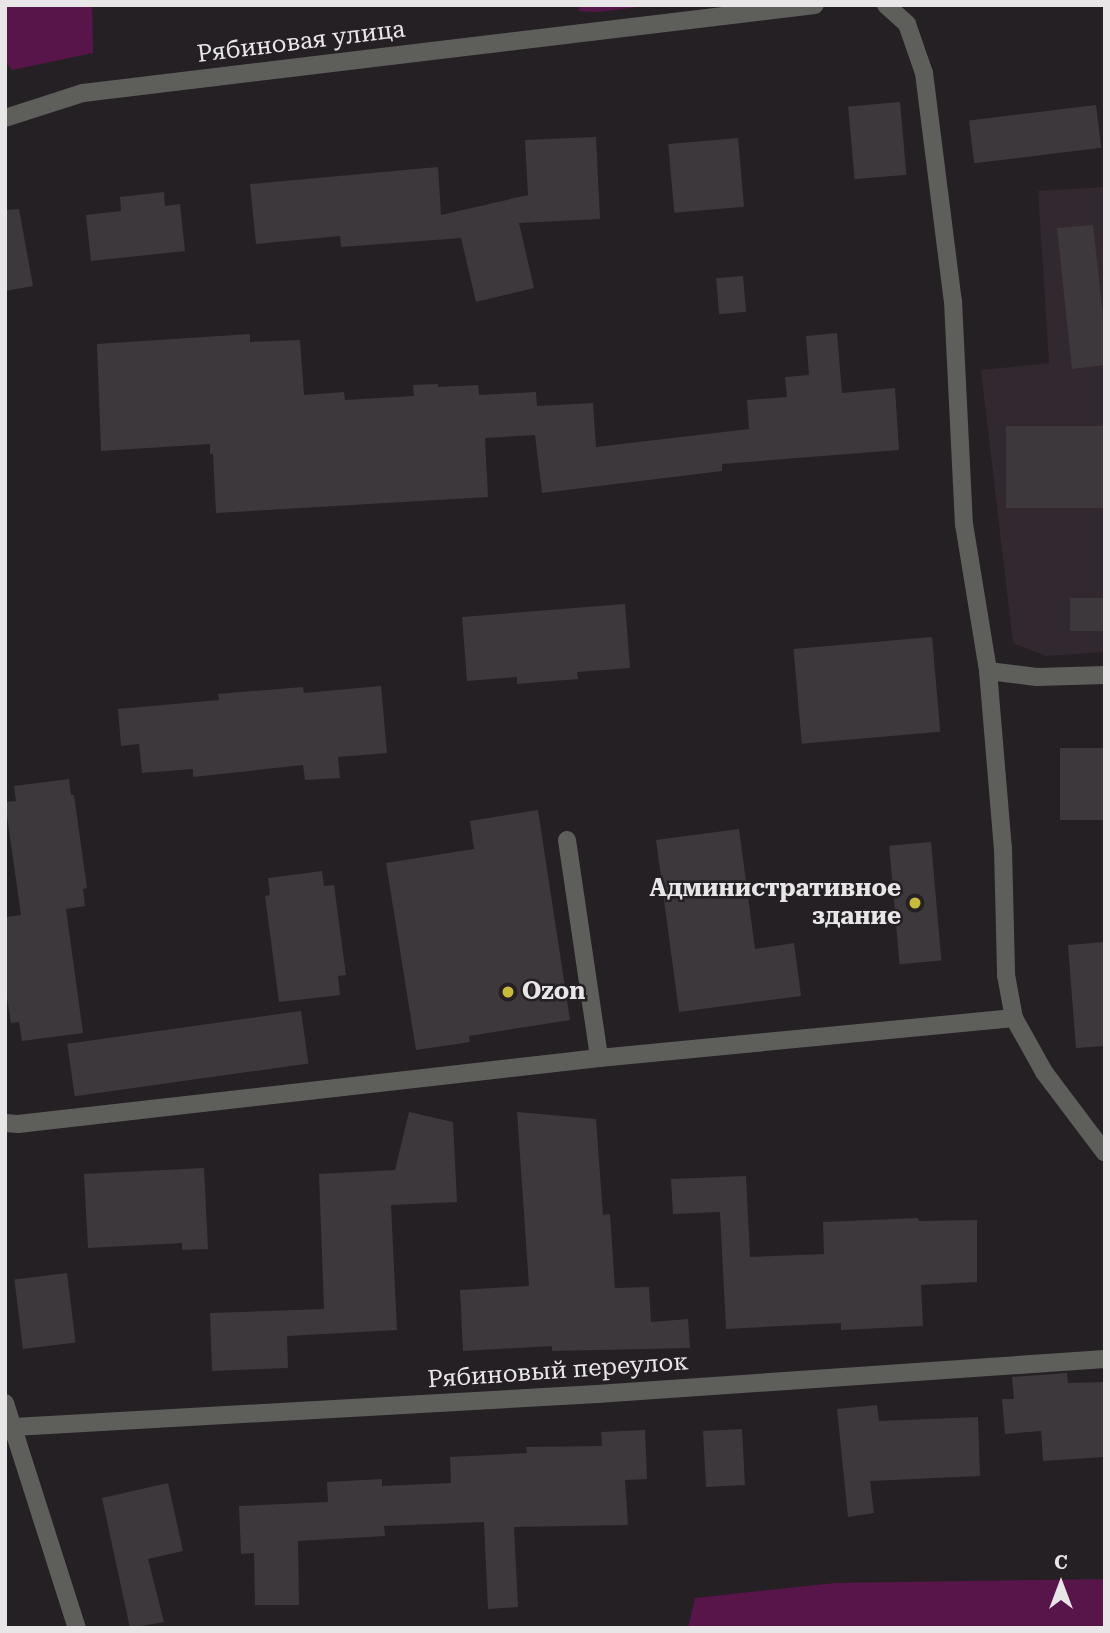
<!DOCTYPE html>
<meta charset="utf-8">
<style>
body{margin:0}
#map{position:relative;width:1110px;height:1633px;overflow:hidden;background:#252024;font-family:"Roboto Serif",serif}
div>[style]{position:absolute}
.built>*{inset:0;background:#32282f}
.green>*{inset:0;background:#57154a}
.building>*{inset:0;background:#3d383c;transform-origin:0 0}
.street>*{height:18px;margin:-9px;padding:0 9px;transform-origin:9px;border-radius:9px;background:#5e5e5b}
.dots>*{width:19px;height:19px;translate:-50% -50%;box-sizing:border-box;border:4px solid #252024;border-radius:50%}
span{translate:-50% -50%;white-space:nowrap;text-align:center;line-height:1.15;-webkit-text-stroke:5px #252024;paint-order:stroke}
.street-label{font-size:24px;color:#e9e6e8}
.poi-label{font-size:24px;color:#e9e6e8;font-weight:700}
.right{translate:-100% -50%;text-align:right}
.left{translate:0 -50%;text-align:left}
.frame{position:absolute;inset:0;border:7px solid #e9e6e8;pointer-events:none}
.north{position:absolute;left:1026px;top:1549px;width:70px;height:70px;-webkit-text-stroke:5px #252024;paint-order:stroke;rotate:0deg;font-size:19px;font-weight:700;line-height:28px;text-align:center;color:#e9e6e8}
.north::after{content:'';display:block;margin:auto;width:24px;height:32px;background:#e9e6e8;clip-path:polygon(50% 0,100% 100%,50% 72%,0 100%)}
</style>
<div id="map">
<div class="built">
<i style="clip-path:polygon(1105px 187px,1105px 652px,1046px 656px,1013px 643px,981px 370px,1049px 363px,1038px 191px)"></i>
</div>
<div class="green">
<i style="clip-path:polygon(5px 5px,92px 5px,93px 53px,12px 70px,5px 61px)"></i>
<i style="clip-path:polygon(579px 5px,654px 5px,598px 12px,579px 11px)"></i>
<i style="clip-path:polygon(1105px 1579px,1105px 1628px,688px 1628px,695px 1598px,835px 1583px)"></i>
</div>
<div class="building">
<i style="left:900px;top:102px;width:73px;height:52px;rotate:85deg"></i>
<i style="left:1096px;top:105px;width:43px;height:128px;rotate:83deg"></i>
<i style="clip-path:polygon(596px 137px,600px 219px,519px 223px,534px 288px,476px 302px,461px 238px,341px 247px,340px 236px,256px 244px,250px 184px,438px 167px,441px 215px,528px 195px,525px 140px)"></i>
<i style="left:738px;top:138px;width:69px;height:70px;rotate:85deg"></i>
<i style="clip-path:polygon(164px 192px,165px 206px,180px 204px,185px 251px,91px 261px,86px 215px,121px 211px,120px 197px)"></i>
<i style="clip-path:polygon(19px 209px,33px 286px,5px 291px,5px 210px)"></i>
<i style="clip-path:polygon(1093px 225px,1105px 334px,1105px 365px,1072px 369px,1057px 228px)"></i>
<i style="left:743px;top:276px;width:36px;height:27px;rotate:85deg"></i>
<i style="clip-path:polygon(837px 333px,842px 393px,895px 388px,899px 450px,722px 464px,722px 471px,542px 493px,535px 435px,485px 438px,488px 497px,216px 513px,213px 454px,210px 454px,210px 444px,101px 451px,97px 344px,250px 334px,250px 342px,300px 340px,304px 395px,344px 392px,345px 400px,414px 396px,413px 385px,438px 384px,438px 387px,478px 385px,479px 395px,536px 392px,537px 406px,593px 403px,596px 447px,749px 429px,747px 400px,787px 397px,785px 377px,809px 375px,806px 336px)"></i>
<i style="left:1105px;top:426px;width:82px;height:99px;rotate:90deg"></i>
<i style="left:1105px;top:598px;width:33px;height:35px;rotate:90deg"></i>
<i style="clip-path:polygon(625px 604px,630px 668px,577px 672px,578px 679px,517px 684px,517px 677px,467px 681px,462px 617px)"></i>
<i style="left:932px;top:637px;width:95px;height:139px;rotate:85deg"></i>
<i style="clip-path:polygon(381px 686px,387px 753px,338px 757px,340px 778px,305px 780px,303px 765px,193px 777px,193px 769px,142px 773px,139px 744px,121px 746px,118px 709px,219px 700px,218px 694px,303px 687px,304px 693px)"></i>
<i style="left:1105px;top:748px;width:72px;height:45px;rotate:90deg"></i>
<i style="clip-path:polygon(69px 779px,71px 795px,74px 795px,87px 888px,83px 889px,85px 906px,66px 909px,83px 1033px,22px 1041px,19px 1022px,11px 1023px,5px 985px,7px 917px,21px 915px,5px 802px,16px 801px,14px 786px)"></i>
<i style="clip-path:polygon(538px 810px,570px 1020px,469px 1036px,470px 1042px,416px 1050px,386px 863px,474px 849px,470px 821px)"></i>
<i style="clip-path:polygon(739px 829px,755px 949px,794px 943px,801px 996px,679px 1012px,656px 840px)"></i>
<i style="left:931px;top:842px;width:119px;height:42px;rotate:85deg"></i>
<i style="clip-path:polygon(322px 871px,324px 886px,334px 885px,346px 975px,338px 976px,340px 995px,279px 1002px,265px 896px,270px 895px,268px 878px)"></i>
<i style="clip-path:polygon(1105px 942px,1105px 1046px,1076px 1048px,1068px 945px)"></i>
<i style="left:301px;top:1011px;width:53px;height:236px;rotate:82deg"></i>
<i style="clip-path:polygon(409px 1112px,453px 1122px,457px 1202px,391px 1205px,397px 1330px,287px 1336px,288px 1368px,212px 1371px,210px 1313px,324px 1309px,319px 1174px,395px 1170px)"></i>
<i style="clip-path:polygon(517px 1112px,596px 1119px,603px 1215px,610px 1214px,615px 1288px,649px 1287px,651px 1322px,688px 1319px,690px 1348px,552px 1351px,552px 1346px,463px 1351px,460px 1290px,529px 1286px)"></i>
<i style="clip-path:polygon(204px 1168px,208px 1249px,182px 1250px,182px 1243px,88px 1248px,84px 1174px)"></i>
<i style="clip-path:polygon(746px 1176px,750px 1257px,824px 1254px,823px 1222px,918px 1218px,919px 1221px,977px 1220px,977px 1282px,921px 1285px,923px 1326px,841px 1330px,841px 1323px,726px 1329px,720px 1212px,673px 1214px,671px 1179px)"></i>
<i style="left:67px;top:1273px;width:70px;height:53px;rotate:83deg"></i>
<i style="clip-path:polygon(1067px 1373px,1068px 1383px,1105px 1382px,1105px 1457px,1043px 1461px,1041px 1431px,1005px 1434px,1002px 1399px,1014px 1399px,1012px 1377px)"></i>
<i style="clip-path:polygon(877px 1405px,879px 1421px,978px 1417px,980px 1476px,870px 1481px,874px 1513px,848px 1517px,837px 1409px)"></i>
<i style="left:742px;top:1429px;width:56px;height:39px;rotate:87deg"></i>
<i style="clip-path:polygon(645px 1430px,647px 1479px,625px 1480px,628px 1525px,514px 1527px,518px 1607px,488px 1609px,484px 1522px,384px 1526px,385px 1536px,298px 1541px,299px 1605px,255px 1605px,254px 1553px,241px 1554px,239px 1506px,328px 1502px,327px 1482px,382px 1479px,382px 1486px,451px 1483px,450px 1457px,527px 1453px,526px 1447px,602px 1446px,601px 1432px)"></i>
<i style="clip-path:polygon(168px 1483px,183px 1551px,148px 1559px,164px 1622px,130px 1628px,102px 1498px)"></i>
</div>
<div class="street">
<i style="left:886px;top:5px;width:28px;rotate:42deg"></i>
<i style="left:907px;top:24px;width:52px;rotate:70.9deg"></i>
<i style="left:924px;top:73px;width:230px;rotate:82.8deg"></i>
<i style="left:953px;top:301px;width:223px;rotate:87.2deg"></i>
<i style="left:964px;top:524px;width:149px;rotate:80.7deg"></i>
<i style="left:988px;top:671px;width:178px;rotate:85.2deg"></i>
<i style="left:1003px;top:848px;width:127px;rotate:88.6deg"></i>
<i style="left:1006px;top:975px;width:44px;rotate:79.5deg"></i>
<i style="left:1014px;top:1018px;width:62px;rotate:60.9deg"></i>
<i style="left:1044px;top:1072px;width:101px;rotate:53deg"></i>
<i style="left:5px;top:118px;width:82px;rotate:-17.8deg"></i>
<i style="left:83px;top:93px;width:737px;rotate:-6.86deg"></i>
<i style="left:988px;top:671px;width:49px;rotate:7deg"></i>
<i style="left:1037px;top:677px;width:68px;rotate:-1.7deg"></i>
<i style="left:567px;top:840px;width:220px;rotate:81.6deg"></i>
<i style="left:5px;top:1123px;width:13px;rotate:4deg"></i>
<i style="left:18px;top:1124px;width:585px;rotate:-6.48deg"></i>
<i style="left:599px;top:1058px;width:417px;rotate:-5.5deg"></i>
<i style="left:5px;top:1403px;width:236px;rotate:72.3deg"></i>
<i style="left:14px;top:1427px;width:584px;rotate:-3.24deg"></i>
<i style="left:597px;top:1394px;width:509px;rotate:-3.94deg"></i>
</div>
<div class="dots">
<i style="left:915px;top:903px;background:#c9ba3a"></i>
<i style="left:508px;top:992px;background:#c9ba3a"></i>
</div>
<div class="street-label">
<span style="left:301px;top:42px;rotate:-7deg">Рябиновая улица</span>
<span style="left:558px;top:1371px;rotate:-4deg">Рябиновый переулок</span>
</div>
<div class="poi-label">
<span class="right" style="left:901px;top:903px">Административное<br>здание</span>
<span class="left" style="left:522px;top:992px">Ozon</span>
</div>
<div class="frame"></div>
<div class="north">С</div>
</div>
